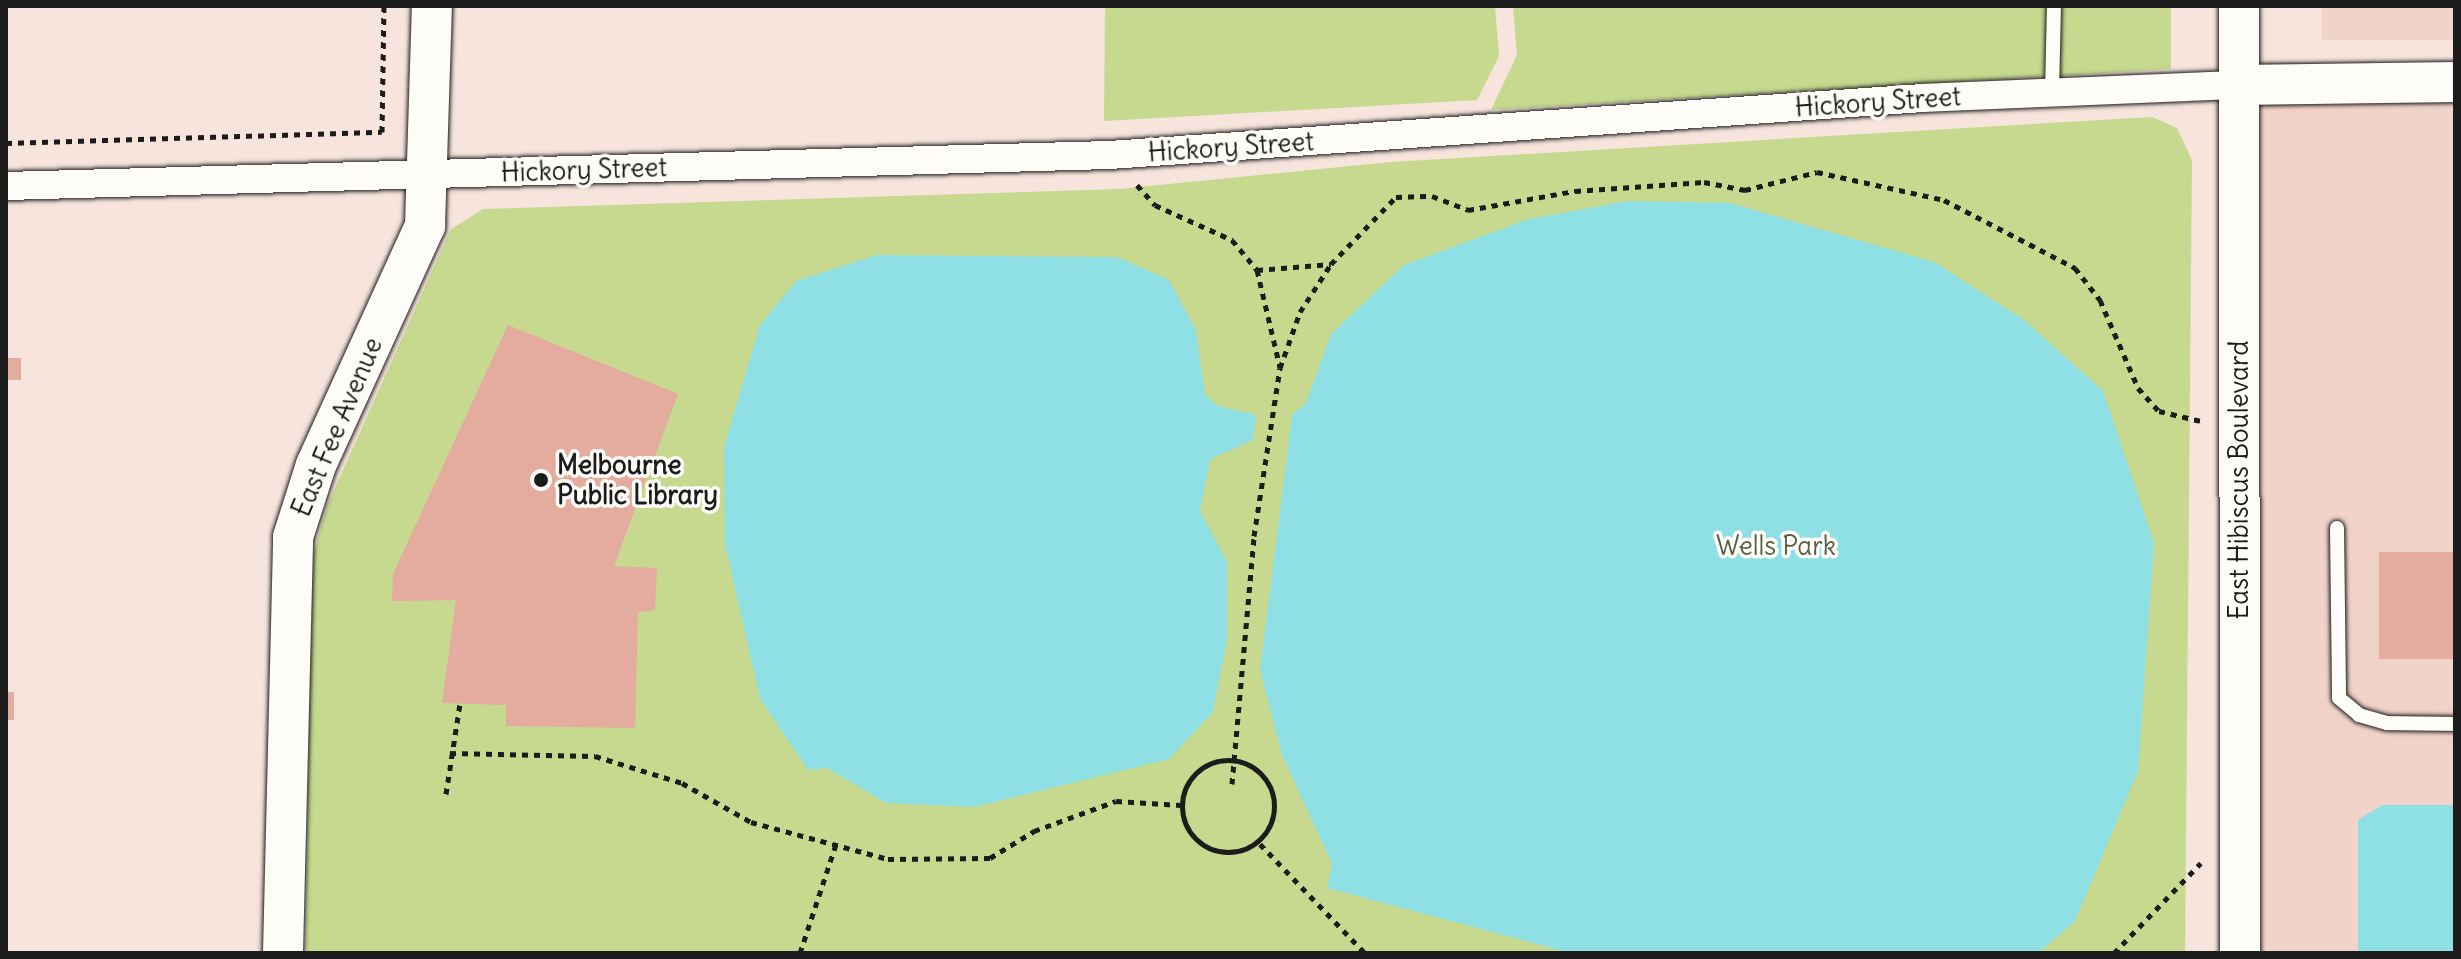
<!DOCTYPE html>
<style>
body{margin:0}
#map{position:relative;width:2461px;height:959px;overflow:hidden;background:#f6e4dd;font-family:Delius,sans-serif}
div>[style]{position:absolute}
.built>*{inset:0;background:#f1d3ca;transform-origin:0 0}
.green>*{inset:0;background:#c6d98e}
.water>*{inset:0;background:#8ee0e5}
.building>*{inset:0;background:#e4ab9f;transform-origin:0 0}
.path>*{height:5px;margin-top:-2.5px;transform-origin:0;background:repeating-linear-gradient(90deg,#1c1c1c 0 6px,transparent 0 12px)}
.path>.ring{margin:-2.5px;padding:0;box-sizing:content-box;background:none;border:5px solid #1c1c1c;border-radius:50%}
.roads{filter:drop-shadow(0 0 2px #1c1c1c) drop-shadow(0 0 2px #1c1c1c)}
.lane>*{height:14px;margin:-7px;padding:0 7px;transform-origin:7px;border-radius:7px;background:#fdfcf7}
.street>*{height:28px;margin:-14px;padding:0 14px;transform-origin:14px;border-radius:14px;background:#fdfcf7}
.secondary>*{height:40px;margin:-20px;padding:0 20px;transform-origin:20px;border-radius:20px;background:#fdfcf7}
.dots>*{width:22px;height:22px;translate:-50% -50%;box-sizing:border-box;border:4px solid #fdfcf7;border-radius:50%}
span{translate:-50% -50%;white-space:nowrap;text-align:center;line-height:1.15;-webkit-text-stroke:7px #fdfcf7;paint-order:stroke}
.street-label{font-size:26px;color:#1c1c1c}
.poi-label{font-size:26px;color:#1c1c1c;font-weight:700}
.left{translate:0 -50%;text-align:left}
.park-label{font-size:26px;color:#585e44}
.frame{position:absolute;inset:0;border:8px solid #1c1c1c;pointer-events:none}
</style>
<div id="map">
<div class="built">
<i style="left:2322px;top:6px;width:133px;height:34px"></i>
<i style="left:2455px;top:63px;width:890px;height:195px;rotate:90deg"></i>
</div>
<div class="green">
<i style="clip-path:polygon(1105px 6px,1495px 6px,1499px 56px,1477px 100px,1104px 121px)"></i>
<i style="clip-path:polygon(1513px 6px,2171px 6px,2171px 69px,1491px 110px,1517px 55px)"></i>
<i style="clip-path:polygon(2152px 117px,2177px 128px,2192px 160px,2185px 953px,306px 953px,311px 563px,327px 506px,451px 229px,483px 209px,1119px 189px,1391px 162px)"></i>
</div>
<div class="water">
<i style="clip-path:polygon(1628px 201px,1730px 203px,1934px 262px,2024px 320px,2103px 391px,2154px 543px,2138px 771px,2075px 921px,2038px 953px,1571px 953px,1327px 888px,1332px 864px,1282px 755px,1260px 670px,1292px 415px,1306px 403px,1331px 334px,1404px 265px,1529px 219px)"></i>
<i style="clip-path:polygon(877px 255px,1117px 257px,1169px 280px,1196px 330px,1205px 395px,1218px 406px,1256px 415px,1253px 440px,1210px 459px,1200px 511px,1227px 562px,1227px 639px,1213px 712px,1169px 759px,974px 807px,886px 803px,827px 768px,808px 770px,760px 699px,725px 544px,724px 447px,760px 325px,796px 281px)"></i>
<i style="clip-path:polygon(2382px 805px,2455px 805px,2455px 953px,2358px 953px,2358px 820px)"></i>
</div>
<div class="building">
<i style="clip-path:polygon(508px 325px,678px 394px,614px 566px,657px 568px,655px 610px,638px 612px,635px 728px,506px 726px,506px 705px,442px 703px,456px 600px,392px 601px,393px 574px)"></i>
<i style="left:6px;top:358px;width:15px;height:22px"></i>
<i style="left:2455px;top:552px;width:107px;height:76px;rotate:90deg"></i>
<i style="left:6px;top:692px;width:8px;height:28px"></i>
</div>
<div class="path">
<i style="left:6px;top:143px;width:376px;rotate:-1.7deg"></i>
<i style="left:382px;top:132px;width:126px;rotate:-89.1deg"></i>
<i style="left:1137px;top:185px;width:27px;rotate:48deg"></i>
<i style="left:1155px;top:205px;width:85px;rotate:24.4deg"></i>
<i style="left:1232px;top:240px;width:39px;rotate:50deg"></i>
<i style="left:1257px;top:270px;width:100px;rotate:76.7deg"></i>
<i style="left:1257px;top:270px;width:74px;rotate:-4.6deg"></i>
<i style="left:450px;top:753px;width:145px;rotate:1.2deg"></i>
<i style="left:595px;top:756px;width:91px;rotate:17.2deg"></i>
<i style="left:682px;top:783px;width:79px;rotate:29.5deg"></i>
<i style="left:751px;top:822px;width:142px;rotate:15.1deg"></i>
<i style="left:888px;top:859px;width:102px;rotate:-0.6deg"></i>
<i style="left:990px;top:858px;width:52px;rotate:-31.5deg"></i>
<i style="left:1034px;top:831px;width:87px;rotate:-20.1deg"></i>
<i style="left:1116px;top:801px;width:65px;rotate:3.5deg"></i>
<i class="ring" style="left:1182px;top:760px;width:87px;height:87px"></i>
<i style="left:1232px;top:784px;width:249px;rotate:-84.9deg"></i>
<i style="left:1254px;top:536px;width:170px;rotate:-81.2deg"></i>
<i style="left:1280px;top:368px;width:59px;rotate:-70.3deg"></i>
<i style="left:1300px;top:312px;width:57px;rotate:-57.1deg"></i>
<i style="left:1331px;top:264px;width:93px;rotate:-45.9deg"></i>
<i style="left:1396px;top:197px;width:36px;rotate:-2deg"></i>
<i style="left:1432px;top:196px;width:39px;rotate:21deg"></i>
<i style="left:1468px;top:210px;width:109px;rotate:-10.1deg"></i>
<i style="left:1575px;top:191px;width:129px;rotate:-4deg"></i>
<i style="left:1704px;top:182px;width:42px;rotate:11deg"></i>
<i style="left:1745px;top:190px;width:74px;rotate:-14deg"></i>
<i style="left:1817px;top:172px;width:130px;rotate:12.4deg"></i>
<i style="left:1944px;top:200px;width:148px;rotate:27.4deg"></i>
<i style="left:2075px;top:268px;width:41px;rotate:52deg"></i>
<i style="left:2100px;top:300px;width:96px;rotate:66.6deg"></i>
<i style="left:2138px;top:388px;width:31px;rotate:48deg"></i>
<i style="left:2159px;top:411px;width:43px;rotate:13.4deg"></i>
<i style="left:446px;top:794px;width:91px;rotate:-81.2deg"></i>
<i style="left:1260px;top:844px;width:151px;rotate:46.1deg"></i>
<i style="left:800px;top:953px;width:115px;rotate:-71.7deg"></i>
<i style="left:2114px;top:953px;width:125px;rotate:-46deg"></i>
</div>
<div class="roads">
<div class="lane">
<i style="left:2052px;top:93px;width:87px;rotate:-88.7deg"></i>
<i style="left:2337px;top:528px;width:170px;rotate:89.3deg"></i>
<i style="left:2339px;top:698px;width:26px;rotate:40deg"></i>
<i style="left:2359px;top:715px;width:29px;rotate:16deg"></i>
<i style="left:2387px;top:723px;width:68px;rotate:0.8deg"></i>
</div>
<div class="street">
<i style="left:6px;top:186px;width:1104px;rotate:-1.61deg"></i>
<i style="left:1110px;top:155px;width:815px;rotate:-4.01deg"></i>
<i style="left:1923px;top:98px;width:316px;rotate:-2.4deg"></i>
</div>
<div class="secondary">
<i style="left:2239px;top:6px;width:947px;rotate:89.94deg"></i>
<i style="left:2239px;top:85px;width:216px;rotate:-0.8deg"></i>
<i style="left:283px;top:953px;width:416px;rotate:-88.6deg"></i>
<i style="left:293px;top:537px;width:76px;rotate:-72.3deg"></i>
<i style="left:316px;top:465px;width:263px;rotate:-65.5deg"></i>
<i style="left:425px;top:226px;width:220px;rotate:-88.2deg"></i>
</div>
</div>
<div class="dots">
<i style="left:541px;top:480px;background:#1c1c1c"></i>
</div>
<div class="street-label">
<span style="left:1878px;top:102px;rotate:-4deg">Hickory Street</span>
<span style="left:1231px;top:147px;rotate:-4deg">Hickory Street</span>
<span style="left:584px;top:170px;rotate:-2deg">Hickory Street</span>
<span style="left:337px;top:427px;rotate:-67deg">East Fee Avenue</span>
<span style="left:2239px;top:480px;rotate:-90deg">East Hibiscus Boulevard</span>
</div>
<div class="poi-label">
<span class="left" style="left:557px;top:480px">Melbourne<br>Public Library</span>
</div>
<div class="park-label">
<span style="left:1776px;top:546px">Wells Park</span>
</div>
<div class="frame"></div>
</div>
